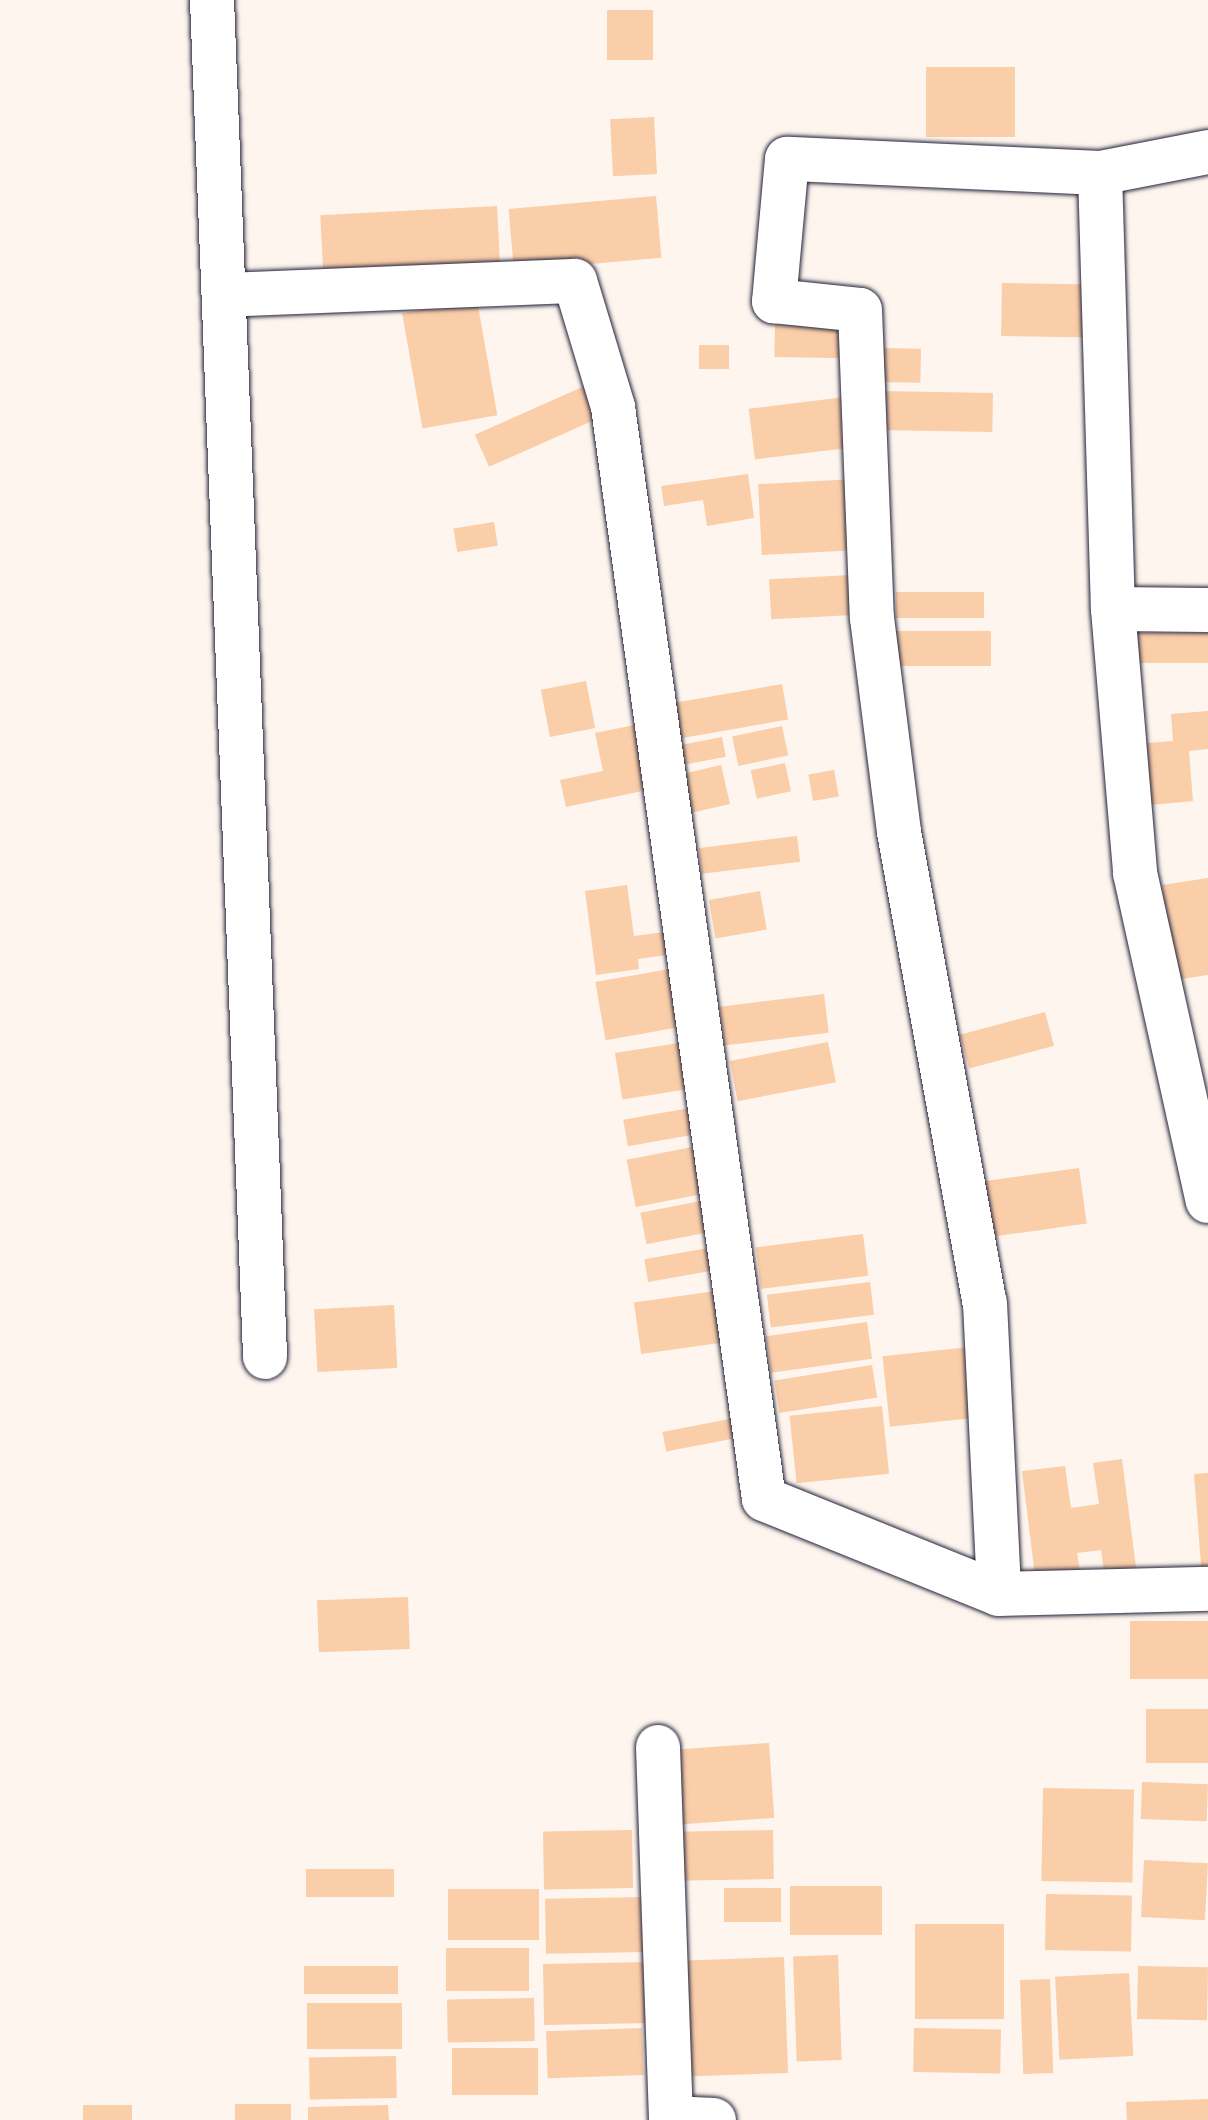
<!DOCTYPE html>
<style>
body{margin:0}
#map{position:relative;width:1208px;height:2120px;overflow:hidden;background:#fef5ee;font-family:Mali,sans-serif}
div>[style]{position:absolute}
.building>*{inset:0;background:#facea9;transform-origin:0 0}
.roads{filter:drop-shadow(0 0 2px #22223b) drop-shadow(0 0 2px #22223b)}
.street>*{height:44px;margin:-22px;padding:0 22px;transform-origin:22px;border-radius:22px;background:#fff}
span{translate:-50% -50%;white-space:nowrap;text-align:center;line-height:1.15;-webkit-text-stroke:7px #fff;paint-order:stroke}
</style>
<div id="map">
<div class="building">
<i style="left:607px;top:10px;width:46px;height:50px"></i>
<i style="left:1015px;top:67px;width:70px;height:89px;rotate:90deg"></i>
<i style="left:654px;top:117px;width:57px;height:44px;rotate:87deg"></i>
<i style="left:656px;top:196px;width:62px;height:148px;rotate:85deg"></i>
<i style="left:497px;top:206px;width:56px;height:177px;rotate:87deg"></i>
<i style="left:1002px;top:283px;width:93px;height:53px;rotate:1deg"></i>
<i style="left:477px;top:300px;width:117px;height:76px;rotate:80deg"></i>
<i style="left:775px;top:325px;width:74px;height:32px;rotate:1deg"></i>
<i style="left:729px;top:345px;width:24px;height:30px;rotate:90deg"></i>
<i style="left:881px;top:348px;width:40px;height:34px;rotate:1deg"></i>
<i style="left:589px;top:384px;width:35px;height:125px;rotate:66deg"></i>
<i style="left:879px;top:391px;width:114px;height:39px;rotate:1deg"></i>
<i style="left:845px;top:397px;width:51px;height:97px;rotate:83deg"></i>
<i style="clip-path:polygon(748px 474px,754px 518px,707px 526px,703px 500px,664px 506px,661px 486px)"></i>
<i style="left:856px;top:479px;width:71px;height:98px;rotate:87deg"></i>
<i style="left:494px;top:522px;width:24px;height:41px;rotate:81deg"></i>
<i style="left:851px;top:575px;width:40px;height:82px;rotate:87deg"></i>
<i style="left:896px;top:592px;width:88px;height:26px"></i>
<i style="left:991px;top:631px;width:35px;height:95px;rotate:90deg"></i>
<i style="left:1208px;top:633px;width:30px;height:77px;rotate:90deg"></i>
<i style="left:586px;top:681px;width:48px;height:46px;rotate:79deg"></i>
<i style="left:782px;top:684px;width:36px;height:113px;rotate:80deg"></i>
<i style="clip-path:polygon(1208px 711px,1208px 749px,1189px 751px,1193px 801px,1139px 806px,1134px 744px,1173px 741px,1171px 714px)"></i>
<i style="clip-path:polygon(634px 725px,647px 790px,566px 807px,560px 780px,603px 771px,595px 733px)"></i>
<i style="left:782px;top:726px;width:30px;height:51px;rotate:78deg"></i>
<i style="left:722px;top:737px;width:20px;height:46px;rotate:79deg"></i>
<i style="left:785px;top:763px;width:29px;height:35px;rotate:78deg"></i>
<i style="left:721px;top:765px;width:40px;height:44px;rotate:77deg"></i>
<i style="left:834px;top:770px;width:27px;height:26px;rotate:80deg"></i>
<i style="left:797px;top:836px;width:26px;height:99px;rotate:83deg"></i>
<i style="clip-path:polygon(1208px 878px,1208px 975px,1175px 980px,1162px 885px)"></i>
<i style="clip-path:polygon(627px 885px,634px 936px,664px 932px,667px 955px,638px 959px,639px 969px,596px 975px,585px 891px)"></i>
<i style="left:760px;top:891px;width:39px;height:52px;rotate:80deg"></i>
<i style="left:681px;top:967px;width:59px;height:87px;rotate:80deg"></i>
<i style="left:824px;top:994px;width:39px;height:105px;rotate:83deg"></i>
<i style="left:1045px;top:1012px;width:35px;height:88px;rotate:75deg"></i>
<i style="left:691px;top:1041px;width:47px;height:77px;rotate:81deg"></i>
<i style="left:828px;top:1042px;width:41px;height:100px;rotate:79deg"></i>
<i style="left:701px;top:1106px;width:27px;height:79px;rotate:80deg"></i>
<i style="left:713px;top:1143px;width:48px;height:88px;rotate:79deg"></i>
<i style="left:1079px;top:1168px;width:56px;height:96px;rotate:82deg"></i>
<i style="left:711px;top:1199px;width:32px;height:72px;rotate:79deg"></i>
<i style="left:863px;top:1234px;width:42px;height:108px;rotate:83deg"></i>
<i style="left:725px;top:1245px;width:23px;height:82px;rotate:80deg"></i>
<i style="left:870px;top:1282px;width:33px;height:104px;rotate:83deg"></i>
<i style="left:730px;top:1289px;width:52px;height:97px;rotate:82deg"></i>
<i style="left:394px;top:1305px;width:63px;height:80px;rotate:87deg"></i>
<i style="left:867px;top:1322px;width:37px;height:102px;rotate:82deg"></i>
<i style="left:970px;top:1347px;width:71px;height:88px;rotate:84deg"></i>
<i style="left:872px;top:1365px;width:33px;height:99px;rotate:81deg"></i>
<i style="left:882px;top:1406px;width:68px;height:93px;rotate:84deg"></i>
<i style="left:739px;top:1417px;width:20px;height:78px;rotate:79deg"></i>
<i style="clip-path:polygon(1122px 1459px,1137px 1575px,1105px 1578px,1101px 1550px,1077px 1553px,1080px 1570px,1035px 1576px,1022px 1471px,1065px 1466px,1071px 1508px,1099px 1504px,1093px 1463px)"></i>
<i style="clip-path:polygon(1208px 1473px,1208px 1578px,1202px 1578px,1194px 1474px)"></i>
<i style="left:408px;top:1597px;width:52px;height:91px;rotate:88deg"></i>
<i style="left:1208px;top:1621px;width:58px;height:78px;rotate:90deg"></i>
<i style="left:1208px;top:1709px;width:54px;height:62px;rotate:90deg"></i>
<i style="left:769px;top:1743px;width:75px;height:95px;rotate:86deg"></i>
<i style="left:1142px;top:1782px;width:66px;height:37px;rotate:2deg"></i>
<i style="left:1043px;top:1788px;width:91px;height:93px;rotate:1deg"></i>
<i style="left:632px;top:1830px;width:58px;height:89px;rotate:89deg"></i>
<i style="left:773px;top:1830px;width:49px;height:102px;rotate:89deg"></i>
<i style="left:1144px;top:1860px;width:64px;height:57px;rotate:3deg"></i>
<i style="left:306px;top:1869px;width:88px;height:28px"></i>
<i style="left:790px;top:1886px;width:92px;height:49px"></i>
<i style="left:724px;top:1888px;width:57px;height:34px"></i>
<i style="left:539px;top:1889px;width:51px;height:91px;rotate:90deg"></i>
<i style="left:1046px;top:1894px;width:86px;height:56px;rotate:1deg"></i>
<i style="left:646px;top:1897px;width:55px;height:101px;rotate:89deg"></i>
<i style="left:915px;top:1924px;width:89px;height:95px"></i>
<i style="left:529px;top:1948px;width:43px;height:83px;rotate:90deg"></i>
<i style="left:838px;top:1955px;width:105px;height:45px;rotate:88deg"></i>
<i style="left:784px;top:1957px;width:116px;height:97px;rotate:88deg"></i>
<i style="left:652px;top:1962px;width:61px;height:109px;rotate:89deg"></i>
<i style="left:398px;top:1966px;width:28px;height:94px;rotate:90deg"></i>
<i style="left:1138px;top:1966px;width:70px;height:53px;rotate:1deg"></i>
<i style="left:1129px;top:1973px;width:83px;height:74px;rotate:87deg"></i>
<i style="left:1050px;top:1979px;width:94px;height:30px;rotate:88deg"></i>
<i style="left:534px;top:1998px;width:43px;height:87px;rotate:89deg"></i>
<i style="left:402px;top:2003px;width:46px;height:95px;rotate:90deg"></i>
<i style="left:642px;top:2028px;width:47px;height:96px;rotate:88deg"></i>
<i style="left:914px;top:2028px;width:87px;height:44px;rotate:1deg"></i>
<i style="left:538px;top:2048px;width:47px;height:86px;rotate:90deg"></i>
<i style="left:396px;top:2056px;width:42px;height:87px;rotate:89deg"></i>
<i style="clip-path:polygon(1208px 2099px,1208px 2120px,1127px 2120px,1126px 2102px)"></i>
<i style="left:291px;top:2104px;width:16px;height:56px;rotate:90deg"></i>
<i style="left:83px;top:2105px;width:49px;height:15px"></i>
<i style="clip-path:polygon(388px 2105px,389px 2120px,308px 2120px,308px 2107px)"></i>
</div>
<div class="roads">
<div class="street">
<i style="left:212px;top:0;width:1358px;rotate:87.76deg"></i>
<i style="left:1208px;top:152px;width:110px;rotate:169deg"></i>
<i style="left:1100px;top:173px;width:313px;rotate:-177.4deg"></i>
<i style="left:787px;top:159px;width:143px;rotate:95.2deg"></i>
<i style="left:774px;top:301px;width:86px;rotate:6deg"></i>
<i style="left:860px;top:310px;width:308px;rotate:87.8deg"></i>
<i style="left:872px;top:618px;width:216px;rotate:82.8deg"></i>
<i style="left:899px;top:832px;width:479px;rotate:79.7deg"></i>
<i style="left:985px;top:1303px;width:291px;rotate:87.2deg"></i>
<i style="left:999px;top:1594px;width:209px;rotate:-1.4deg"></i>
<i style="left:1100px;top:173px;width:436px;rotate:88.3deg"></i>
<i style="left:1113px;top:609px;width:265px;rotate:85.2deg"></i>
<i style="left:1135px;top:873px;width:336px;rotate:77.5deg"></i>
<i style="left:224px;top:295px;width:351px;rotate:-2.3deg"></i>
<i style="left:575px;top:281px;width:132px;rotate:73.2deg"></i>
<i style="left:613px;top:407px;width:1102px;rotate:82.13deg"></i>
<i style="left:764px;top:1499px;width:253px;rotate:22deg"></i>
<i style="left:1113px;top:609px;width:95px;rotate:0.6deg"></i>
<i style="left:658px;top:1747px;width:371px;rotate:88deg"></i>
<i style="left:671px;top:2118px;width:43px;rotate:2.7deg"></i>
</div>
</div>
</div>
